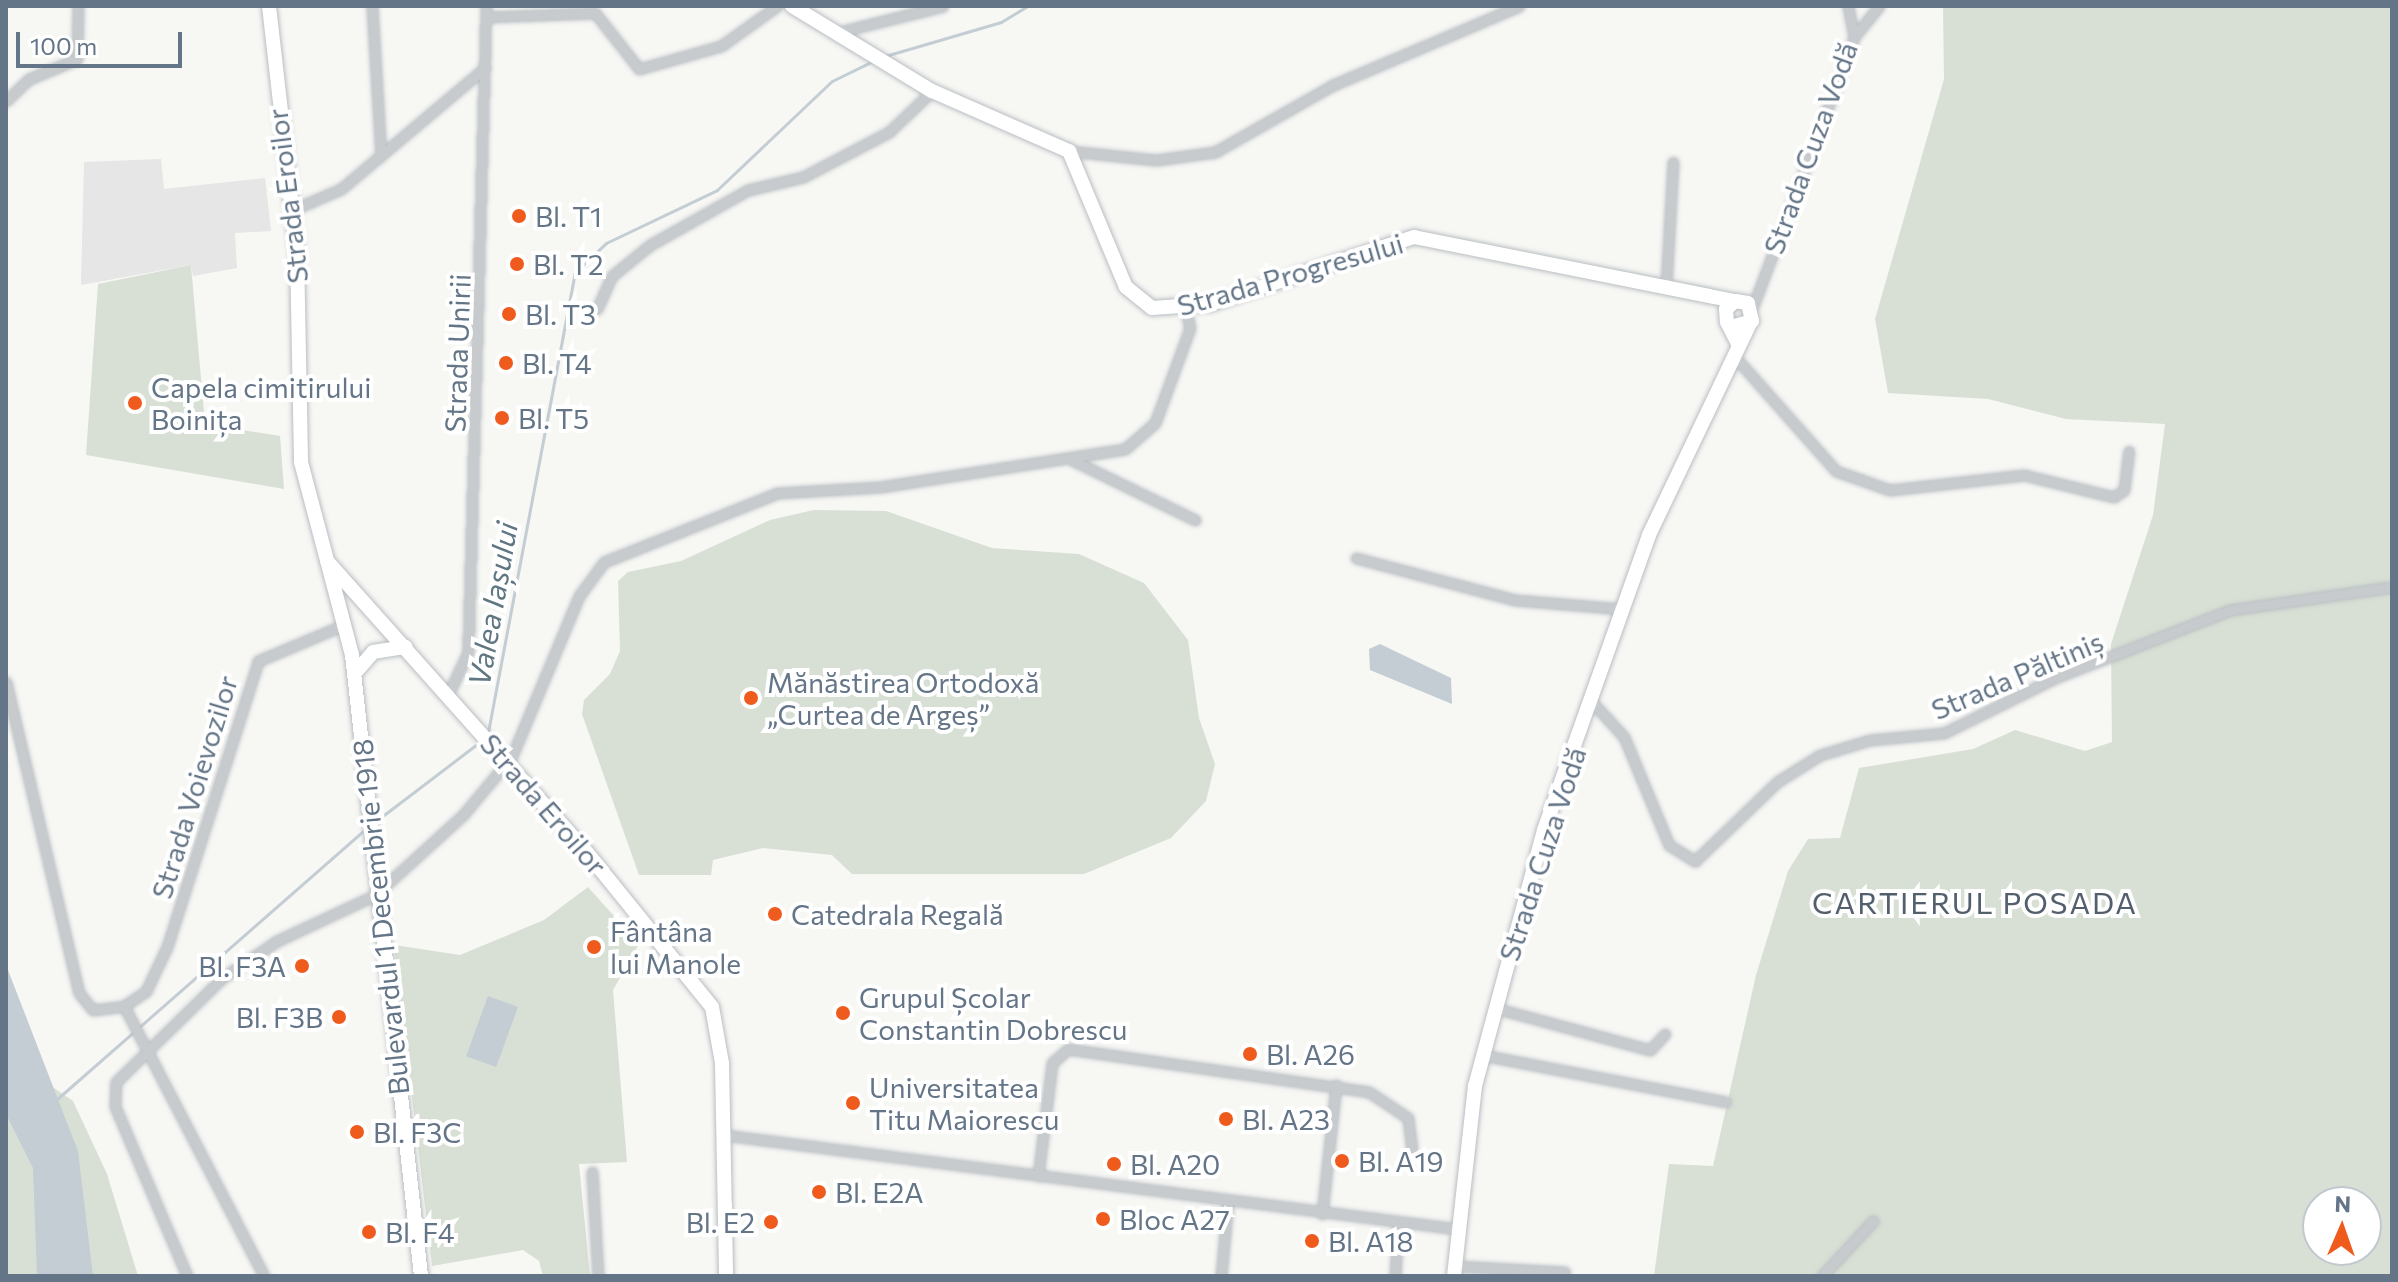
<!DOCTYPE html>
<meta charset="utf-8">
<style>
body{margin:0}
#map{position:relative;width:2398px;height:1282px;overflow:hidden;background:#f7f7f4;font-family:Commissioner,sans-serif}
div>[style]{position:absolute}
.built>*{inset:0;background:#e5e6e5}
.green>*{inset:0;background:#d8e0d5}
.water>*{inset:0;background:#c3cdd3;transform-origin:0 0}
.stream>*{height:3px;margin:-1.5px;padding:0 1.5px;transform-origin:1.5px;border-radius:1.5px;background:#c3cdd3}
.roads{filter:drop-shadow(0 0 2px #b9bec3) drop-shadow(0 0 2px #b9bec3)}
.street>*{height:9px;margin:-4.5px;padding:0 4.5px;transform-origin:4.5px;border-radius:4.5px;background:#c7cbce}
.secondary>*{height:14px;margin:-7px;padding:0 7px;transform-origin:7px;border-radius:7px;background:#fff}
.primary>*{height:14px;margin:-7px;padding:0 7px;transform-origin:7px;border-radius:7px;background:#fff}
.dots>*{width:22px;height:22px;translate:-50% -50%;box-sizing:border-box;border:4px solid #fff;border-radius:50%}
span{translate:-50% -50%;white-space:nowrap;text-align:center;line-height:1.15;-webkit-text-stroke:8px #fff;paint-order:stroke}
.street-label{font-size:28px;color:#647587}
.poi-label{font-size:28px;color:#647587}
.left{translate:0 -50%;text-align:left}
.right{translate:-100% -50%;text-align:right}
.water-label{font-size:30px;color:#607783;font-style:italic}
.neighbourhood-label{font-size:30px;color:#535f6c;letter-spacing:2px}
.frame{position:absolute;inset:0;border:8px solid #647587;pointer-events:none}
.north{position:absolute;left:2302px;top:1186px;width:80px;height:80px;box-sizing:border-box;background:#fff;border:2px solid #c1c8cf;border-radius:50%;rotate:2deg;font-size:22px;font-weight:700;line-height:32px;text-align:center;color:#647587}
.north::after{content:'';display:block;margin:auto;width:28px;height:36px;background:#ef5b1d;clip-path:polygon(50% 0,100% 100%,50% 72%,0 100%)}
.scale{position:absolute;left:16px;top:32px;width:166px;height:36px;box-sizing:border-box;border:4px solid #647587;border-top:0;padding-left:10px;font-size:24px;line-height:28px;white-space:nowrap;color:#647587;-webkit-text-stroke:6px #fff;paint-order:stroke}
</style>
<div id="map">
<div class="built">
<i style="clip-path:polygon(161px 159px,164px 189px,265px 178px,271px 231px,235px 233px,237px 268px,193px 276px,191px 265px,81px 285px,84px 162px)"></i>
</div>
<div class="green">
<i style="clip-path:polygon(evenodd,1943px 6px,2392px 6px,2392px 1276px,1654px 1276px,1669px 1164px,1713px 1166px,1756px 975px,1788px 871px,1808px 839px,1840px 838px,1859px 768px,1973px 749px,2015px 730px,2085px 751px,2112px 742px,2111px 644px,2153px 515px,2165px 424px,2066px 419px,1988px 399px,1888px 393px,1875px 319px,1944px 79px,1943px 6px,2318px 1202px,2366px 1202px,2366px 1250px,2318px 1250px,2318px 1202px)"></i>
<i style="clip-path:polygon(191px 265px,205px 424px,280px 436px,284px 489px,86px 455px,98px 284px)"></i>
<i style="clip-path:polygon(814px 510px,886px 511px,992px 548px,1079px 554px,1144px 583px,1188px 640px,1199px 718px,1215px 764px,1206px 801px,1171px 838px,1084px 874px,852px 874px,832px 855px,763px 848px,713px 860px,711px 875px,639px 875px,582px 714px,584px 700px,610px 674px,620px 651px,618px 581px,628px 572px,681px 561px,770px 520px)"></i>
<i style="clip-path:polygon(588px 887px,639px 944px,613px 990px,627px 1162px,579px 1164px,590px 1276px,543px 1276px,539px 1261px,523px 1250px,432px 1266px,394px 945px,460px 955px,544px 920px)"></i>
<i style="clip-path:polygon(6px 1055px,73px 1101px,107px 1174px,138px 1276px,6px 1276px)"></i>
</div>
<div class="water">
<i style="clip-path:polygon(1380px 644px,1451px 678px,1452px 704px,1370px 670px,1369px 649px)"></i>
<i style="clip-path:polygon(6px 965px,78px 1151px,93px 1276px,37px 1276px,33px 1168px,6px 1114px)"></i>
<i style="left:488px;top:996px;width:32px;height:64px;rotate:20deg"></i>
</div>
<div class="stream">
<i style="left:885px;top:56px;width:121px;rotate:-16.3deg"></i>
<i style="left:1001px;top:22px;width:31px;rotate:-31deg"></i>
<i style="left:488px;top:732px;width:467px;rotate:-79.3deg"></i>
<i style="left:575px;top:273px;width:43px;rotate:-44.1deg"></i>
<i style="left:606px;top:243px;width:123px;rotate:-25.5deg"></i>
<i style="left:717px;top:190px;width:158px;rotate:-43.5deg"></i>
<i style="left:832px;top:81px;width:43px;rotate:-26deg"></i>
<i style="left:376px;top:821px;width:132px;rotate:-37.3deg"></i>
<i style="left:57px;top:1099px;width:412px;rotate:-41.2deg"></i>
</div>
<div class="roads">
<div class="street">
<i style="left:372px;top:6px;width:150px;rotate:86.6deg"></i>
<i style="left:486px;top:17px;width:109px;rotate:-2.1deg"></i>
<i style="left:595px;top:13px;width:71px;rotate:51.8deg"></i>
<i style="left:639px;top:69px;width:85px;rotate:-15.7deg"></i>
<i style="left:721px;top:46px;width:69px;rotate:-35.5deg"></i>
<i style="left:835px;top:33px;width:111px;rotate:-14deg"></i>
<i style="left:1854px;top:37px;width:40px;rotate:-51deg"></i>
<i style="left:6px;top:101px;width:32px;rotate:-44deg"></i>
<i style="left:29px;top:79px;width:52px;rotate:-22.6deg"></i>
<i style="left:77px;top:59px;width:53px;rotate:-88.9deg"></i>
<i style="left:1069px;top:151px;width:87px;rotate:5.9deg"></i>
<i style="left:1156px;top:160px;width:60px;rotate:-7.7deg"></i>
<i style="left:1215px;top:152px;width:136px;rotate:-29.6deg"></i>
<i style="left:1333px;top:85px;width:202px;rotate:-23deg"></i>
<i style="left:292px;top:210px;width:53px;rotate:-23.2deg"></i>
<i style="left:341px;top:189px;width:189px;rotate:-40.1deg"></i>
<i style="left:1666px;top:287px;width:125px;rotate:-86.8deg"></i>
<i style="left:597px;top:309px;width:36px;rotate:-66deg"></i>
<i style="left:612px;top:276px;width:49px;rotate:-39.2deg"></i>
<i style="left:650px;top:245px;width:112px;rotate:-29.3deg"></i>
<i style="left:748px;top:190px;width:57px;rotate:-13.3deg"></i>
<i style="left:803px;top:177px;width:97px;rotate:-27.6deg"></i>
<i style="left:889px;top:132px;width:59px;rotate:-43.6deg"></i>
<i style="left:1752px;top:309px;width:290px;rotate:-69.4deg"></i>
<i style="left:1854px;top:37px;width:32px;rotate:-101deg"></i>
<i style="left:1735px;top:357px;width:152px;rotate:48.5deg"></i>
<i style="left:1836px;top:471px;width:57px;rotate:19.4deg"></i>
<i style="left:1890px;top:490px;width:135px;rotate:-6.4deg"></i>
<i style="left:2024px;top:475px;width:93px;rotate:13.7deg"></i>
<i style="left:2114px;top:497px;width:12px;rotate:-35deg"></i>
<i style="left:2124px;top:490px;width:39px;rotate:-83deg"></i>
<i style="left:1072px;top:460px;width:137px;rotate:26deg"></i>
<i style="left:1356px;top:558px;width:164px;rotate:14.8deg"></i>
<i style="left:1515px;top:600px;width:108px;rotate:4.8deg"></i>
<i style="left:6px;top:682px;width:319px;rotate:76.8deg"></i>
<i style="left:79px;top:993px;width:22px;rotate:51deg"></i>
<i style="left:93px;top:1010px;width:31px;rotate:-7deg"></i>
<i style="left:124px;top:1006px;width:304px;rotate:62.6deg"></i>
<i style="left:448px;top:695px;width:47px;rotate:-65.1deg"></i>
<i style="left:468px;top:652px;width:646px;rotate:-88.4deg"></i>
<i style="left:1593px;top:703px;width:46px;rotate:47.6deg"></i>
<i style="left:1624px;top:737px;width:117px;rotate:67.4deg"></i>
<i style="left:1669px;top:845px;width:31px;rotate:32deg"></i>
<i style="left:1695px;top:861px;width:114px;rotate:-43.9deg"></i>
<i style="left:1777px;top:782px;width:51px;rotate:-32.1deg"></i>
<i style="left:1820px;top:755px;width:52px;rotate:-16.7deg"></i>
<i style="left:1870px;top:740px;width:74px;rotate:-5.4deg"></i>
<i style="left:1944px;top:733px;width:124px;rotate:-26.4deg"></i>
<i style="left:2055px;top:678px;width:188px;rotate:-21.2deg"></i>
<i style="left:2230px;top:610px;width:164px;rotate:-8.1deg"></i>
<i style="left:124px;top:1006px;width:27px;rotate:-34deg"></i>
<i style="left:146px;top:991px;width:49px;rotate:-64.5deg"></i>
<i style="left:167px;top:947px;width:300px;rotate:-72.3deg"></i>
<i style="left:258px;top:661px;width:95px;rotate:-22.8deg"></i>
<i style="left:1495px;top:1008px;width:161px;rotate:15.2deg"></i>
<i style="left:1650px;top:1050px;width:22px;rotate:-47deg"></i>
<i style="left:1482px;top:1055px;width:248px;rotate:10.9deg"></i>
<i style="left:724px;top:1135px;width:740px;rotate:7.3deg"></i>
<i style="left:592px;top:1172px;width:104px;rotate:86.7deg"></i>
<i style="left:1038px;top:1176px;width:114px;rotate:-82.9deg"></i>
<i style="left:1052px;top:1063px;width:21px;rotate:-41deg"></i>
<i style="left:1068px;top:1049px;width:304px;rotate:8.1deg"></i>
<i style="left:1369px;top:1092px;width:47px;rotate:33.7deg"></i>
<i style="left:1408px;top:1118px;width:31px;rotate:83deg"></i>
<i style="left:1322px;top:1214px;width:130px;rotate:-83.8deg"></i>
<i style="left:1455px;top:1266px;width:110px;rotate:3.1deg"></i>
<i style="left:187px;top:1276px;width:185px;rotate:-113deg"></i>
<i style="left:115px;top:1106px;width:24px;rotate:-88deg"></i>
<i style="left:116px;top:1082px;width:147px;rotate:-44.4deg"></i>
<i style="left:221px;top:979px;width:68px;rotate:-34.2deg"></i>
<i style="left:277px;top:941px;width:108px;rotate:-25.1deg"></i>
<i style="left:375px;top:895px;width:119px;rotate:-42.3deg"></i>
<i style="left:463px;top:815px;width:77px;rotate:-50.3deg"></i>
<i style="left:512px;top:756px;width:173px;rotate:-67.3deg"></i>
<i style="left:579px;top:596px;width:42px;rotate:-53.7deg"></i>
<i style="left:604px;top:562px;width:186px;rotate:-21.7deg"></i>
<i style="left:777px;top:493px;width:103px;rotate:-3.3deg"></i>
<i style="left:880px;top:487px;width:248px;rotate:-8.8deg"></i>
<i style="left:1125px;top:449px;width:40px;rotate:-41deg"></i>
<i style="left:1155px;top:423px;width:101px;rotate:-69.8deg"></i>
<i style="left:1190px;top:328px;width:18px;rotate:-103deg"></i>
<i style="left:1221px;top:1276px;width:75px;rotate:-84.7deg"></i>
<i style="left:1395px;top:1276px;width:53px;rotate:-86.8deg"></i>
<i style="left:1822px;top:1276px;width:75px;rotate:-47.2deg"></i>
</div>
<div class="secondary">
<i style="left:792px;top:6px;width:164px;rotate:31.3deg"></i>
<i style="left:932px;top:91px;width:150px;rotate:23.7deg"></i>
<i style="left:1069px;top:151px;width:147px;rotate:67.3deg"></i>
<i style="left:1126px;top:287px;width:33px;rotate:39deg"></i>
<i style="left:1152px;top:308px;width:58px;rotate:-3.9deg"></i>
<i style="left:1210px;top:304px;width:215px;rotate:-18.2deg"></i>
<i style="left:1414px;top:237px;width:327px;rotate:11.3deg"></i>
<i style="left:1731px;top:327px;width:22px;rotate:-16deg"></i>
<i style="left:1752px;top:321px;width:18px;rotate:-103deg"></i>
<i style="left:1748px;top:303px;width:13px;rotate:-171deg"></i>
<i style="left:1735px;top:301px;width:12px;rotate:138deg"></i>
<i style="left:1726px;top:309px;width:13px;rotate:86deg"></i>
<i style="left:1727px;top:322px;width:25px;rotate:63deg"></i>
<i style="left:327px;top:561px;width:386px;rotate:48.3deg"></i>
<i style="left:584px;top:849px;width:203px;rotate:51deg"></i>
<i style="left:712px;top:1007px;width:57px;rotate:79.9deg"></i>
<i style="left:722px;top:1063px;width:213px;rotate:88.9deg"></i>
<i style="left:355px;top:673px;width:28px;rotate:-49deg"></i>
<i style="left:373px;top:652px;width:33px;rotate:-9deg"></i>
<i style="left:1454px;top:1276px;width:191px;rotate:-83.7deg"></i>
<i style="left:1475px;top:1086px;width:265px;rotate:-74.9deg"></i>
<i style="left:1544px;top:830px;width:313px;rotate:-70.4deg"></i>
<i style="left:1649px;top:535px;width:233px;rotate:-64.5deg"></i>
</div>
<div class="primary">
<i style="left:269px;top:6px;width:248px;rotate:83.5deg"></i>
<i style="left:297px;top:252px;width:210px;rotate:88.9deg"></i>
<i style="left:301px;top:462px;width:200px;rotate:75.2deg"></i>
<i style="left:352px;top:655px;width:625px;rotate:83.66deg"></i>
</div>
</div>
<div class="dots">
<i style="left:519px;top:216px;background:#ef5b1d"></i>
<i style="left:517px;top:264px;background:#ef5b1d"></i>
<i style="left:509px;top:314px;background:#ef5b1d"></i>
<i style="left:506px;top:363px;background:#ef5b1d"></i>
<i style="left:135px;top:403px;background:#ef5b1d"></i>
<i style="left:502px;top:418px;background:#ef5b1d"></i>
<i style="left:751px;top:698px;background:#ef5b1d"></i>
<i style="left:775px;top:914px;background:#ef5b1d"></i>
<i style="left:594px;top:947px;background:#ef5b1d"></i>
<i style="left:302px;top:966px;background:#ef5b1d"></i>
<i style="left:843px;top:1013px;background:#ef5b1d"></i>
<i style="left:339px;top:1017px;background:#ef5b1d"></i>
<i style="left:1250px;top:1054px;background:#ef5b1d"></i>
<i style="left:853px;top:1103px;background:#ef5b1d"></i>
<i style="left:1226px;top:1119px;background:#ef5b1d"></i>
<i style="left:357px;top:1132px;background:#ef5b1d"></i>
<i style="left:1342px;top:1161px;background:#ef5b1d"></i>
<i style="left:1114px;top:1164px;background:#ef5b1d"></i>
<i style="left:819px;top:1192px;background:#ef5b1d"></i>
<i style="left:1103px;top:1219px;background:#ef5b1d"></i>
<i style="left:771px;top:1222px;background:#ef5b1d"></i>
<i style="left:369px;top:1232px;background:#ef5b1d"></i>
<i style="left:1312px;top:1241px;background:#ef5b1d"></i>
</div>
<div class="street-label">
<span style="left:1810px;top:148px;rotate:-70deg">Strada Cuza Vodă</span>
<span style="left:287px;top:196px;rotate:-97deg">Strada Eroilor</span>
<span style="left:1290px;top:274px;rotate:-16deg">Strada Progresului</span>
<span style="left:457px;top:353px;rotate:-88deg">Strada Unirii</span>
<span style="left:2017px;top:675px;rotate:-23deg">Strada Păltiniș</span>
<span style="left:194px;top:787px;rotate:-73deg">Strada Voievozilor</span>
<span style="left:544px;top:804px;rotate:49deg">Strada Eroilor</span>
<span style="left:1542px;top:854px;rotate:-72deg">Strada Cuza Vodă</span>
<span style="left:380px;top:917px;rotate:-96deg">Bulevardul 1 Decembrie 1918</span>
</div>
<div class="poi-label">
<span class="left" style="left:535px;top:216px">Bl. T1</span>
<span class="left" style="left:533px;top:264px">Bl. T2</span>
<span class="left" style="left:525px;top:314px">Bl. T3</span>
<span class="left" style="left:522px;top:363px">Bl. T4</span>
<span class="left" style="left:151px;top:403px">Capela cimitirului<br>Boinița</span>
<span class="left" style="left:518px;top:418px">Bl. T5</span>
<span class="left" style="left:767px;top:698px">Mănăstirea Ortodoxă<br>„Curtea de Argeș”</span>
<span class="left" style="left:791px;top:914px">Catedrala Regală</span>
<span class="left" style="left:610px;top:947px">Fântâna<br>lui Manole</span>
<span class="right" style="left:286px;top:966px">Bl. F3A</span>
<span class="left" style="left:859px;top:1013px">Grupul Școlar<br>Constantin Dobrescu</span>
<span class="right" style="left:323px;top:1017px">Bl. F3B</span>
<span class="left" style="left:1266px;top:1054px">Bl. A26</span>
<span class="left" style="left:869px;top:1103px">Universitatea<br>Titu Maiorescu</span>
<span class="left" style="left:1242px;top:1119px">Bl. A23</span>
<span class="left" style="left:373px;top:1132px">Bl. F3C</span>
<span class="left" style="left:1358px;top:1161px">Bl. A19</span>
<span class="left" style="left:1130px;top:1164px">Bl. A20</span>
<span class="left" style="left:835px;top:1192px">Bl. E2A</span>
<span class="left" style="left:1119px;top:1219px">Bloc A27</span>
<span class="right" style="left:755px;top:1222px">Bl. E2</span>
<span class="left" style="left:385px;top:1232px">Bl. F4</span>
<span class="left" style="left:1328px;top:1241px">Bl. A18</span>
</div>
<div class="water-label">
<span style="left:492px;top:604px;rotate:-80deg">Valea Iașului</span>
</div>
<div class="neighbourhood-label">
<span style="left:1975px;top:902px">CARTIERUL POSADA</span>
</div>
<div class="frame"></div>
<div class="north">N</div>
<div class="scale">100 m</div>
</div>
